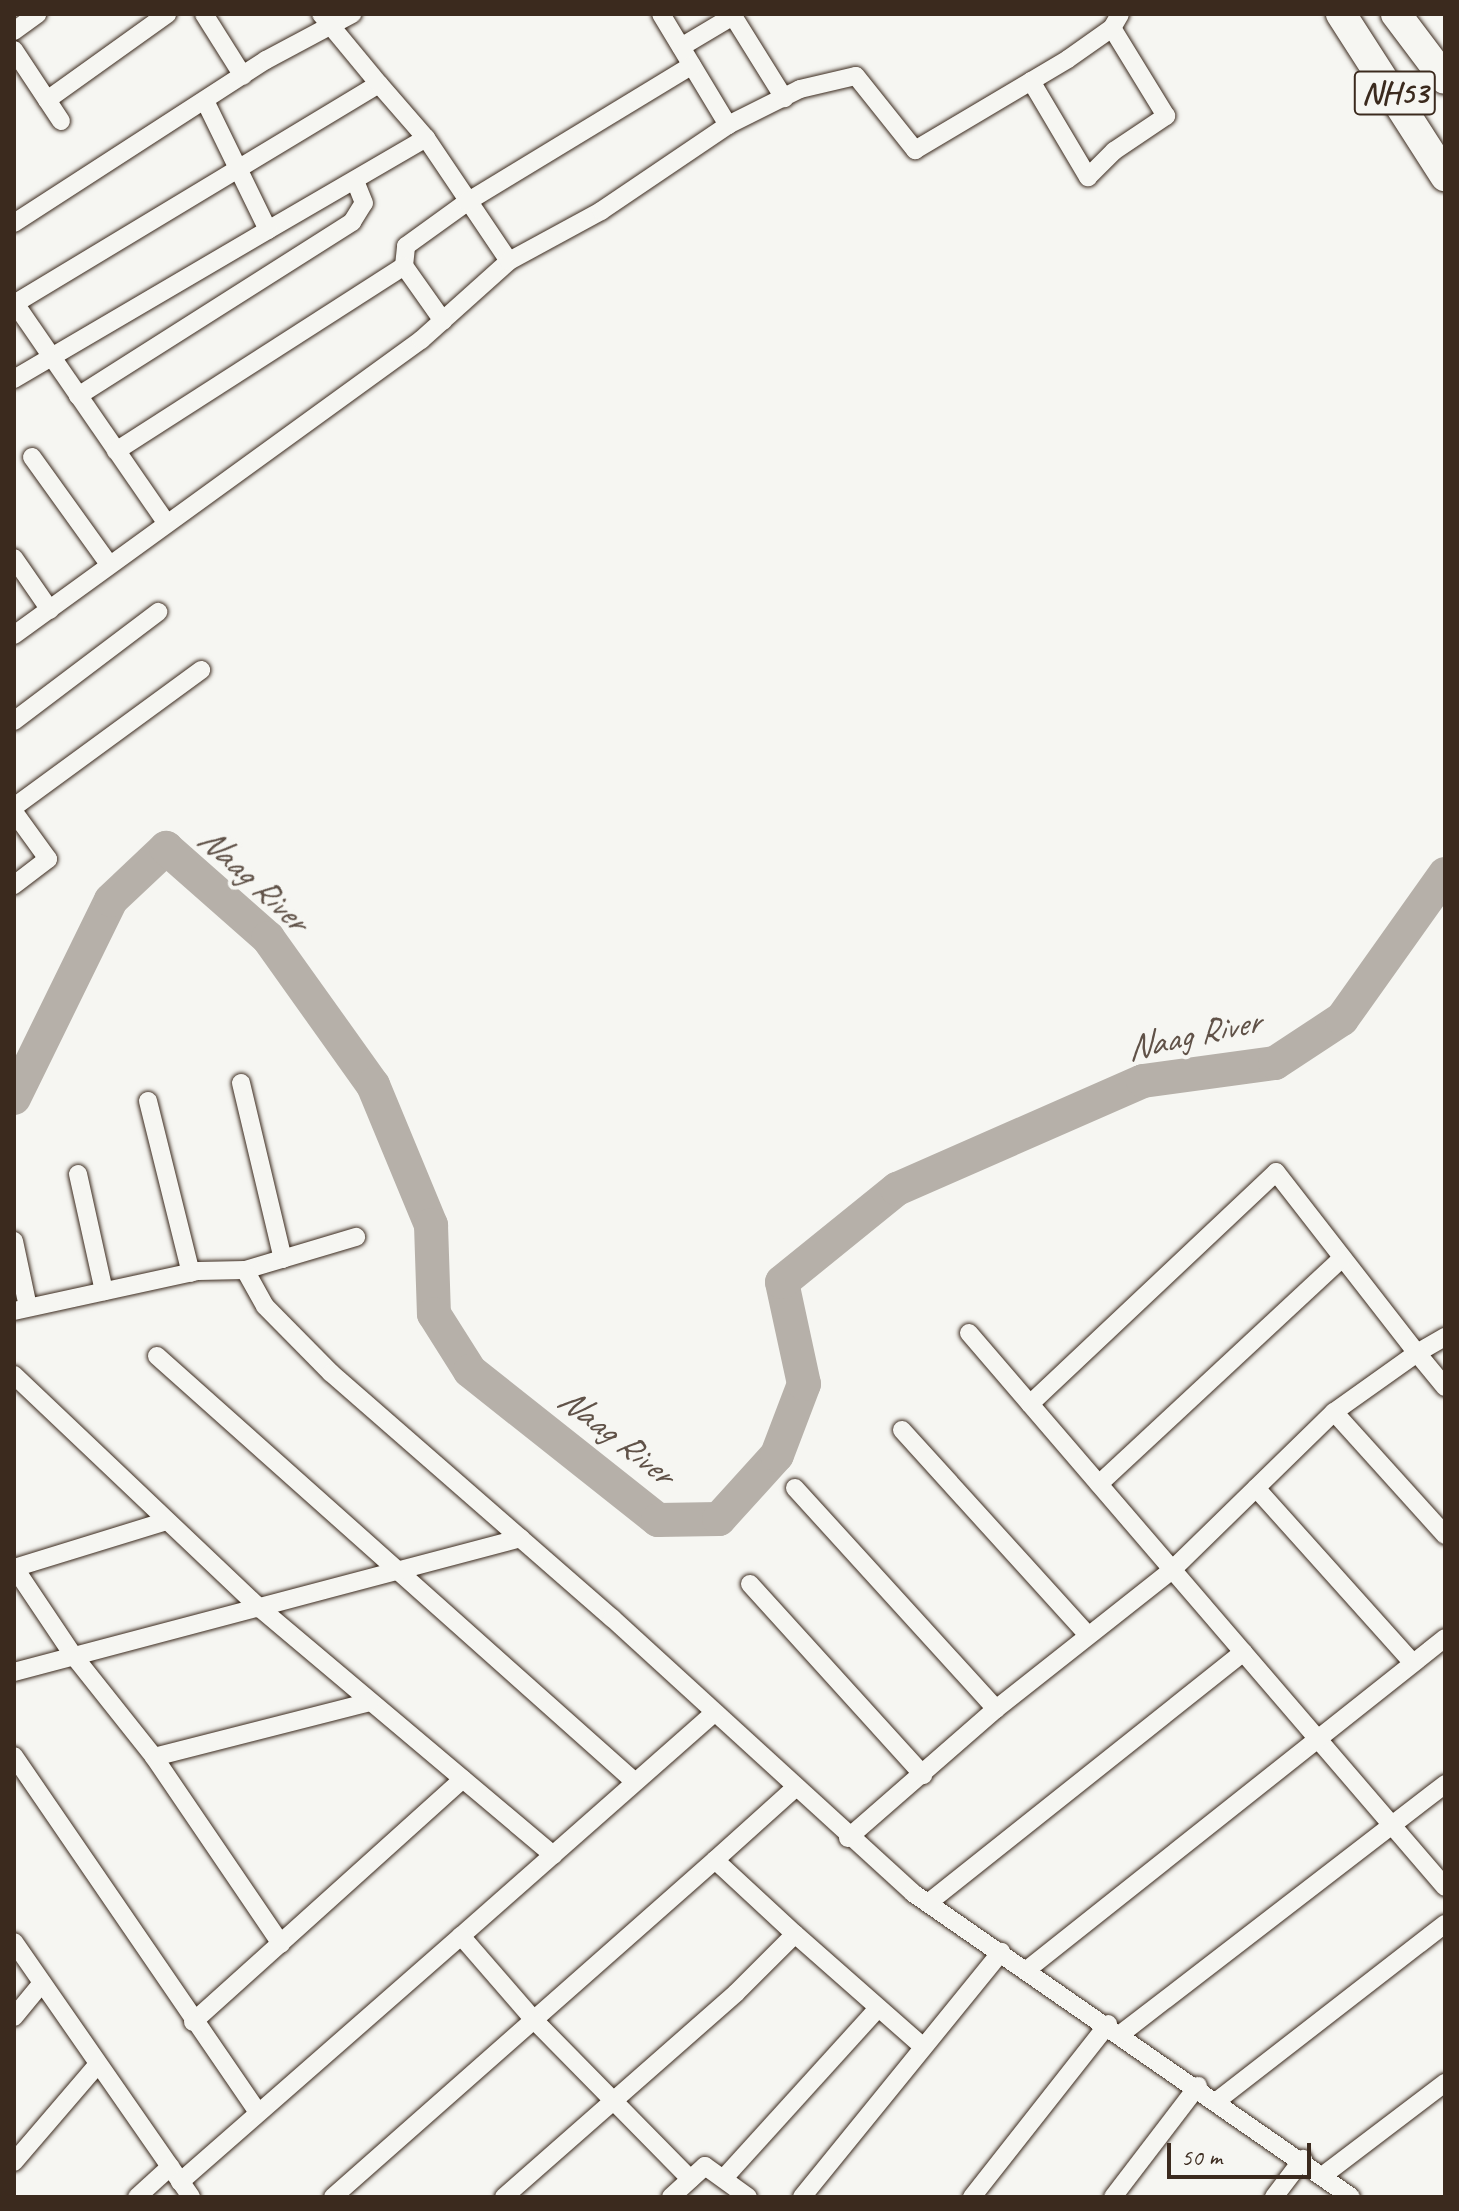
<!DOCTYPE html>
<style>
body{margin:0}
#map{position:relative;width:1459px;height:2211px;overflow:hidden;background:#f6f6f2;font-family:Caveat,sans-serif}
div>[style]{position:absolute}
.river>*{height:34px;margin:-17px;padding:0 17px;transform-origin:17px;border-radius:17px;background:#b6b0a9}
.roads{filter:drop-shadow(0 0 2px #3b2a1e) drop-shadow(0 0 2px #3b2a1e)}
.minor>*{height:18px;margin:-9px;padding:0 9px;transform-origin:9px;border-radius:9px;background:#f6f6f2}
.trunk>*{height:30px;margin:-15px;padding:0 15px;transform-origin:15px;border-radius:15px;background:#f6f6f2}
span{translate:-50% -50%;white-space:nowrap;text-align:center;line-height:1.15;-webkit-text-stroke:8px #f6f6f2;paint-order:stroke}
.shield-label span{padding:2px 6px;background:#f6f6f2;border:2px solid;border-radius:6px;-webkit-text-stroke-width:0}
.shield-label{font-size:32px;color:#3b2a1e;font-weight:700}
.water-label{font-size:36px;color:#605248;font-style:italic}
.frame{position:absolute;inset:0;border:16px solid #3b2a1e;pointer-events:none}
.scale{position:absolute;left:1167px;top:2143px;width:144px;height:36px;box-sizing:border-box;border:4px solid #3b2a1e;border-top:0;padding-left:10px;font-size:24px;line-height:28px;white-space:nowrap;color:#3b2a1e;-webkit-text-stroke:6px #f6f6f2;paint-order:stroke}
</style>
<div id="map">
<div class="river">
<i style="left:14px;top:1098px;width:220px;rotate:-63.9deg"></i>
<i style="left:111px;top:900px;width:76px;rotate:-43.4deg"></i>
<i style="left:166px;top:848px;width:136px;rotate:41.4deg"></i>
<i style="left:268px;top:938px;width:181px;rotate:54.5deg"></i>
<i style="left:373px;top:1085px;width:152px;rotate:67.5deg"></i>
<i style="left:431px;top:1225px;width:89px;rotate:88.1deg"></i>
<i style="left:434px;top:1314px;width:67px;rotate:57.7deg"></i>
<i style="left:470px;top:1371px;width:240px;rotate:38.4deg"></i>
<i style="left:658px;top:1520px;width:61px;rotate:-0.9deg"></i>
<i style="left:719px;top:1519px;width:86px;rotate:-47.8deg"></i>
<i style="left:777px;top:1455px;width:76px;rotate:-69.2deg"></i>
<i style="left:804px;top:1384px;width:104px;rotate:-102.2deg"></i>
<i style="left:782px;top:1282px;width:148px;rotate:-39deg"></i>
<i style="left:897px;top:1189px;width:269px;rotate:-23.7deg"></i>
<i style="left:1143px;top:1081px;width:133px;rotate:-7.8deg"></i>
<i style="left:1275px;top:1063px;width:80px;rotate:-33.3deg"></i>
<i style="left:1342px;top:1019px;width:178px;rotate:-54.6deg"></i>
</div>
<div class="roads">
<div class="minor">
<i style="left:204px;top:14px;width:73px;rotate:57.8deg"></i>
<i style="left:661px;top:14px;width:130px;rotate:58.9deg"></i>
<i style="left:14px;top:31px;width:29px;rotate:-36deg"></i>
<i style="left:681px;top:47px;width:61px;rotate:-30.8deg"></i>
<i style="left:733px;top:16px;width:97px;rotate:58.1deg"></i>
<i style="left:14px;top:50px;width:85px;rotate:56.5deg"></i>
<i style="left:1031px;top:81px;width:112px;rotate:59.3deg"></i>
<i style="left:1088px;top:177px;width:37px;rotate:-45deg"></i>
<i style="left:1114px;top:151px;width:63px;rotate:-33.9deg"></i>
<i style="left:1166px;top:116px;width:103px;rotate:-121.5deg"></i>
<i style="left:379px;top:84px;width:72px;rotate:49deg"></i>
<i style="left:426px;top:138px;width:148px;rotate:56deg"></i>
<i style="left:47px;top:100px;width:148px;rotate:-35.6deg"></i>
<i style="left:14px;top:223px;width:300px;rotate:-32.9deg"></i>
<i style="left:266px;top:60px;width:98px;rotate:-28.1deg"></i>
<i style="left:268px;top:230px;width:183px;rotate:-30.2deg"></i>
<i style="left:14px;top:302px;width:266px;rotate:55.4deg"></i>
<i style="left:14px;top:304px;width:426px;rotate:-31.1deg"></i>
<i style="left:379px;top:84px;width:91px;rotate:-129.6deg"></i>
<i style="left:443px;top:321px;width:67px;rotate:-125.3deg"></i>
<i style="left:404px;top:266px;width:20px;rotate:-84deg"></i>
<i style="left:406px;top:246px;width:75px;rotate:-35.8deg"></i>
<i style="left:467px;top:202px;width:263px;rotate:-31.3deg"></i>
<i style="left:14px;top:379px;width:294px;rotate:-30.4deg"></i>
<i style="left:268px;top:230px;width:141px;rotate:-116deg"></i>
<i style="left:78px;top:396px;width:325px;rotate:-32.4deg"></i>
<i style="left:352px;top:222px;width:22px;rotate:-58deg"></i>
<i style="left:364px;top:203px;width:24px;rotate:-112deg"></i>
<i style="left:116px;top:451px;width:342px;rotate:-32.7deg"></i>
<i style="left:32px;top:457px;width:132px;rotate:54.3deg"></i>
<i style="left:14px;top:558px;width:63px;rotate:55.3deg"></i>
<i style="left:14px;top:635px;width:503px;rotate:-35.94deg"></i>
<i style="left:421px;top:340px;width:118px;rotate:-41.9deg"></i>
<i style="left:509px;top:261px;width:105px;rotate:-28.5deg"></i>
<i style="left:601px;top:211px;width:153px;rotate:-34.1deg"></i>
<i style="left:728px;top:125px;width:80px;rotate:-26.6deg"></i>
<i style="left:800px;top:89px;width:57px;rotate:-13.1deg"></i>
<i style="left:856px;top:76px;width:95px;rotate:51.4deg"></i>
<i style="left:915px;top:150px;width:178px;rotate:-30.7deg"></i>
<i style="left:1068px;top:59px;width:54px;rotate:-35.2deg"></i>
<i style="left:1112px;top:28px;width:16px;rotate:-60deg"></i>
<i style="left:14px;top:721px;width:181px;rotate:-37.1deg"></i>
<i style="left:14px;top:807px;width:232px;rotate:-36.2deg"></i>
<i style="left:14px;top:812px;width:58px;rotate:54.1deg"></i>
<i style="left:48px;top:859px;width:43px;rotate:142.6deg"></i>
<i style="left:241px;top:1083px;width:181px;rotate:76.6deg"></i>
<i style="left:148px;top:1101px;width:177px;rotate:76deg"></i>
<i style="left:78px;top:1174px;width:120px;rotate:77.5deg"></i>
<i style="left:14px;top:1241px;width:67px;rotate:78deg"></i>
<i style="left:245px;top:1270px;width:116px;rotate:-16.6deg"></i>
<i style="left:14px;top:1311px;width:188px;rotate:-12.3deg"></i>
<i style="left:198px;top:1271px;width:47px;rotate:-1.2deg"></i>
<i style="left:245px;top:1270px;width:41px;rotate:60.9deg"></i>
<i style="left:265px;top:1306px;width:94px;rotate:45.4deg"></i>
<i style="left:331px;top:1373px;width:373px;rotate:41.1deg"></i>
<i style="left:612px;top:1618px;width:408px;rotate:42.4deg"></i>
<i style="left:913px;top:1893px;width:533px;rotate:34.76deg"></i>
<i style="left:969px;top:1333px;width:730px;rotate:49.33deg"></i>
<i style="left:157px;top:1356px;width:640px;rotate:41.71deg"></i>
<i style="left:14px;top:1375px;width:332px;rotate:43.5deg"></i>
<i style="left:255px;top:1604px;width:390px;rotate:40.1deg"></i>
<i style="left:1030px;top:1404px;width:338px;rotate:-43.3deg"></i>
<i style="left:1276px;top:1172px;width:229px;rotate:52.1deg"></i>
<i style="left:1417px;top:1353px;width:32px;rotate:-30deg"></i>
<i style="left:1334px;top:1412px;width:166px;rotate:47.9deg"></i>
<i style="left:902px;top:1430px;width:277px;rotate:47.8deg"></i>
<i style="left:1099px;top:1484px;width:332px;rotate:-42.9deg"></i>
<i style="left:795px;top:1488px;width:299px;rotate:47.7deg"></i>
<i style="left:1256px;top:1488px;width:235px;rotate:48.1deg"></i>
<i style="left:14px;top:1567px;width:106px;rotate:56.2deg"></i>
<i style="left:73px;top:1655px;width:130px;rotate:51.5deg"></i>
<i style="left:154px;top:1757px;width:226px;rotate:55.8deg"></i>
<i style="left:14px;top:1568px;width:160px;rotate:-17.1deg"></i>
<i style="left:750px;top:1584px;width:258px;rotate:47.8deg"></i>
<i style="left:14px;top:1672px;width:524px;rotate:-14.8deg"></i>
<i style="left:14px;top:1756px;width:432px;rotate:55.6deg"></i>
<i style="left:154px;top:1757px;width:222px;rotate:-14.3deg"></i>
<i style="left:848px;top:1838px;width:196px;rotate:-41.1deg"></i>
<i style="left:996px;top:1709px;width:224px;rotate:-38.3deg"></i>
<i style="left:1172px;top:1570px;width:226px;rotate:-44.3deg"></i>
<i style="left:1334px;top:1412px;width:102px;rotate:-35.4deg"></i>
<i style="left:1417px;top:1353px;width:44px;rotate:50.5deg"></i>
<i style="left:715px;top:1860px;width:108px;rotate:-42deg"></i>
<i style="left:928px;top:1903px;width:403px;rotate:-38.5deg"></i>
<i style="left:461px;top:1936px;width:337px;rotate:-41.4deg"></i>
<i style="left:14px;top:1942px;width:310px;rotate:55.2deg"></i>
<i style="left:1028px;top:1969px;width:532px;rotate:-38.44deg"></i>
<i style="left:14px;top:2017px;width:44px;rotate:-50.5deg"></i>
<i style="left:193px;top:2022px;width:363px;rotate:-42deg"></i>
<i style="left:1122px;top:2033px;width:408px;rotate:-37.6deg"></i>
<i style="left:1218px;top:2100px;width:287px;rotate:-37.8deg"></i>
<i style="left:14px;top:2162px;width:129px;rotate:-49.4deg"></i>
<i style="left:1325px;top:2174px;width:151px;rotate:-37.2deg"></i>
<i style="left:724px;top:2178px;width:228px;rotate:-47.8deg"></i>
<i style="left:180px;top:2182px;width:373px;rotate:-41.2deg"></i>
<i style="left:461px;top:1936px;width:111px;rotate:49deg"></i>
<i style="left:534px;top:2020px;width:223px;rotate:45.5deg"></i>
<i style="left:137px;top:2197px;width:45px;rotate:-42.3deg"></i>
<i style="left:333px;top:2197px;width:509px;rotate:-41.42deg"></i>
<i style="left:715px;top:1860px;width:109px;rotate:42.8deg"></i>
<i style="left:504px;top:2197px;width:309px;rotate:-41.3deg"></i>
<i style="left:736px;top:1993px;width:83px;rotate:-45deg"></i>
<i style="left:795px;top:1934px;width:171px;rotate:41.4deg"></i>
<i style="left:671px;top:2197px;width:46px;rotate:-42.4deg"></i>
<i style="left:705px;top:2166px;width:53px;rotate:35.8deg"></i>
<i style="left:802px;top:2197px;width:316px;rotate:-50.9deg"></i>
<i style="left:972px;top:2197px;width:220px;rotate:-51.8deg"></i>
<i style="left:1113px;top:2197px;width:140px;rotate:-52.6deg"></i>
<i style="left:1274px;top:2197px;width:48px;rotate:-52.7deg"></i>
</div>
<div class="trunk">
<i style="left:1341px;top:14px;width:193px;rotate:57.3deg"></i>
<i style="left:1396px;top:14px;width:81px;rotate:53deg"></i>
</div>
</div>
<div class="shield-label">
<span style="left:1395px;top:93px">NH53</span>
</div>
<div class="water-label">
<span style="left:253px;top:879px;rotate:43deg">Naag River</span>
<span style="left:1193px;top:1035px;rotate:-12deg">Naag River</span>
<span style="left:616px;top:1436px;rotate:38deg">Naag River</span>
</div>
<div class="frame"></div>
<div class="scale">50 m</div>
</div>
